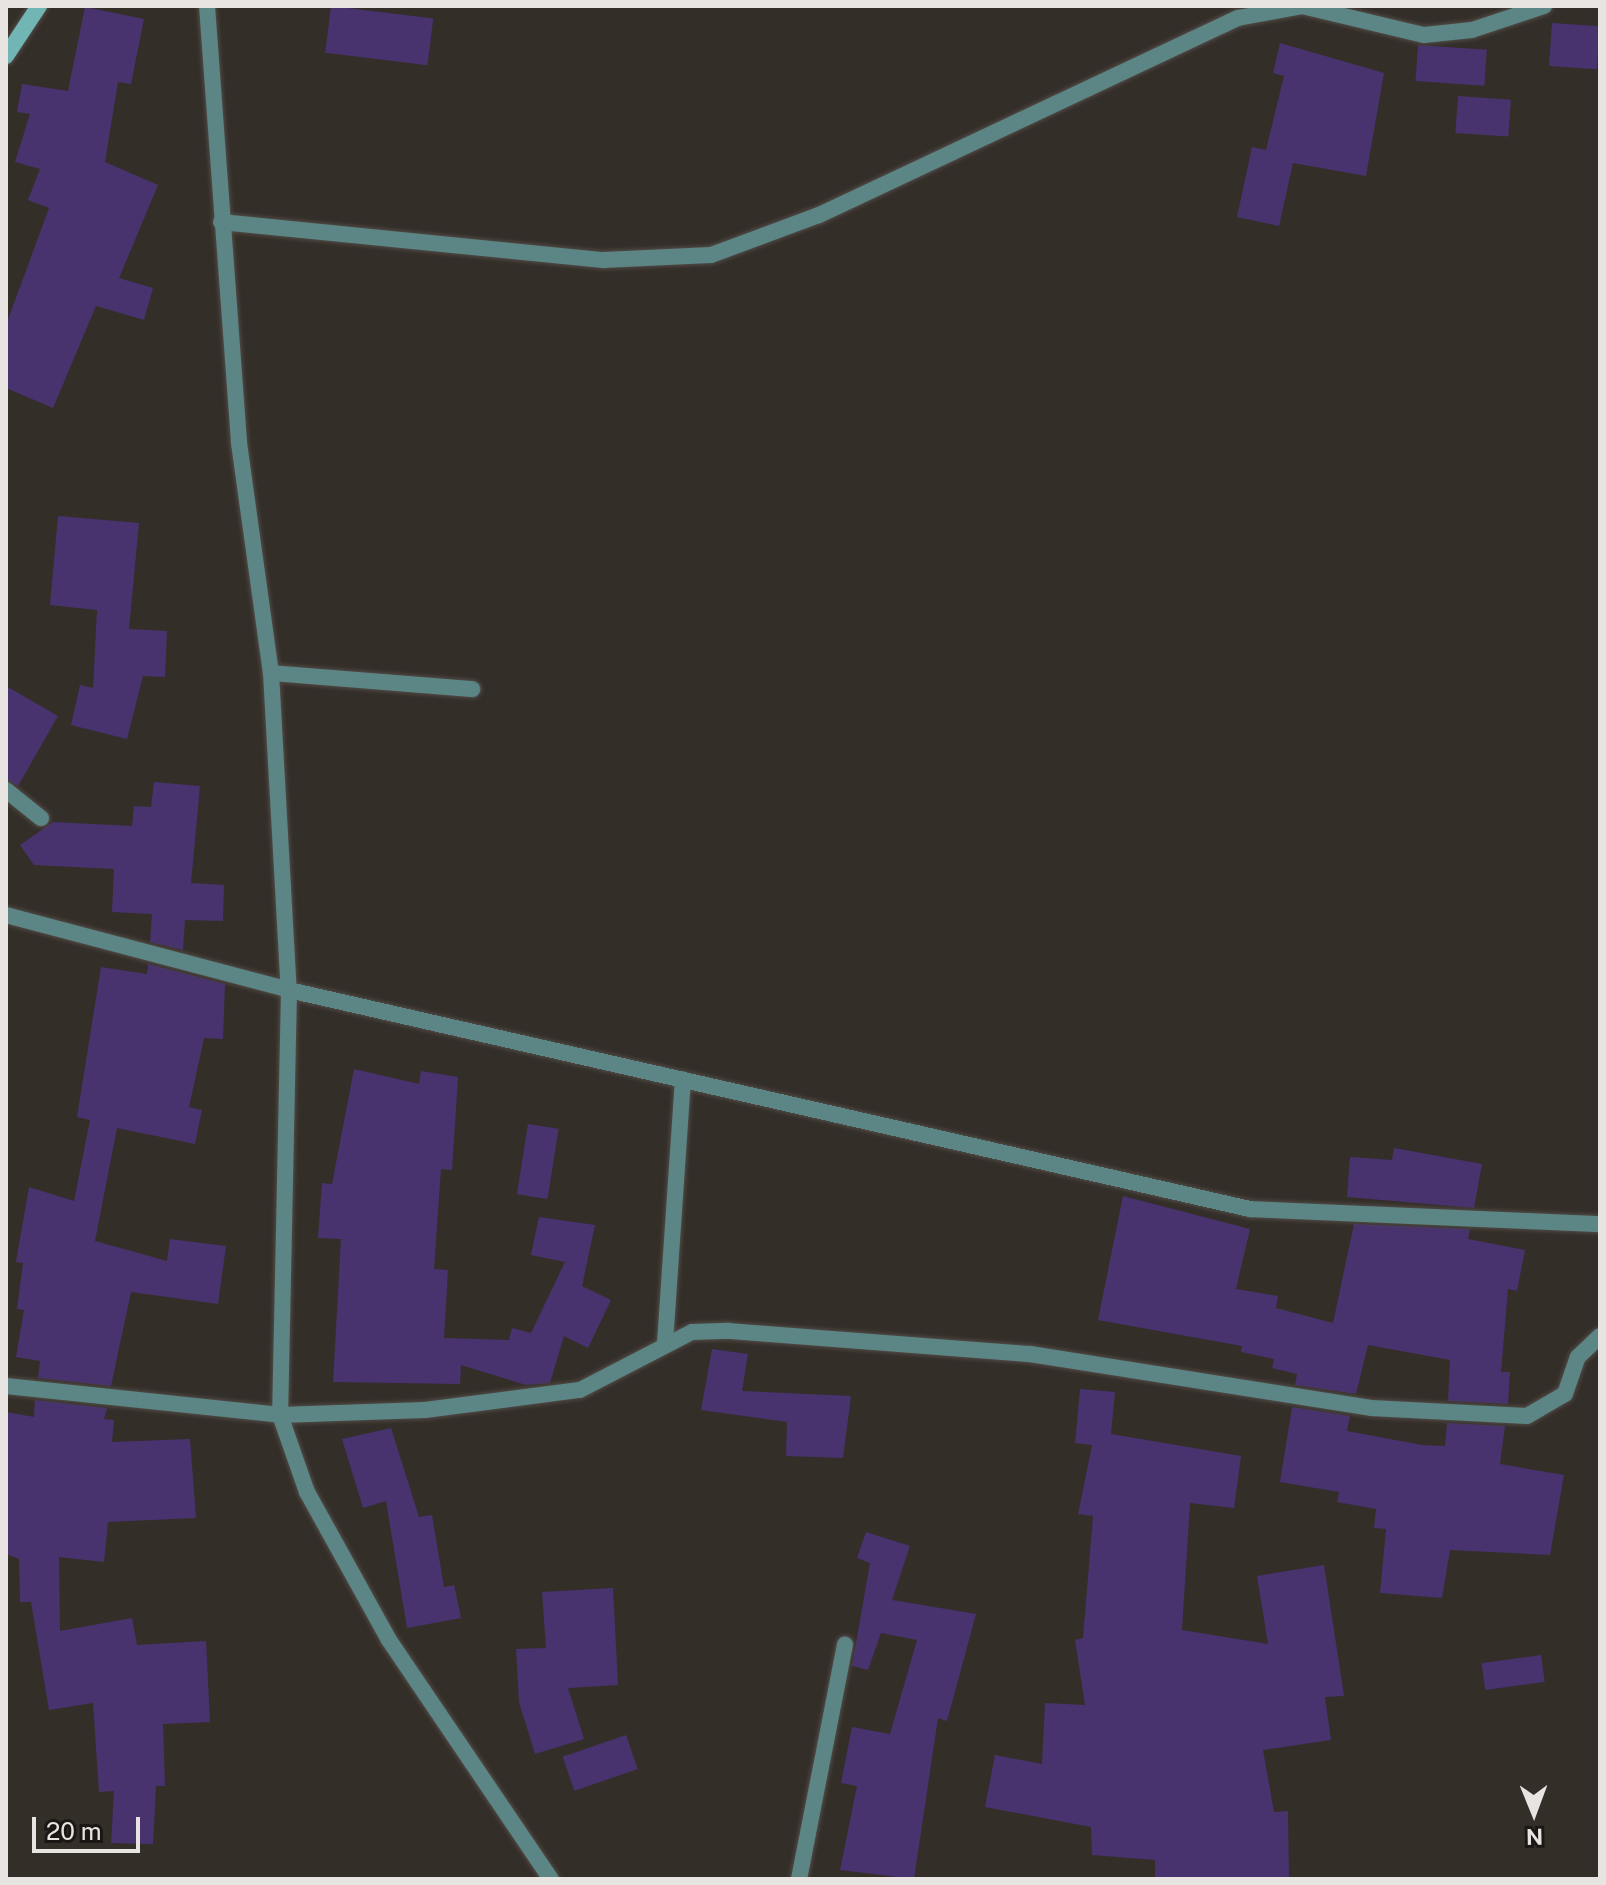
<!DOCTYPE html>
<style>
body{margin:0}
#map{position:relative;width:1606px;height:1885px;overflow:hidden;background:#342e29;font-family:"Public Sans",sans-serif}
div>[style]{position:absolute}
.building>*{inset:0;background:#48336f;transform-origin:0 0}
.roads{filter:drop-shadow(0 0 2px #514b46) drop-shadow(0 0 2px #514b46)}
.street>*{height:16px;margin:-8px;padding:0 8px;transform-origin:8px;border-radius:8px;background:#5c8585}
.secondary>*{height:16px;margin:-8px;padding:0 8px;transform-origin:8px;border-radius:8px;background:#72b5b5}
span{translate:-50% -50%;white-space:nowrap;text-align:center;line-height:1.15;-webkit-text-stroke:6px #1a1715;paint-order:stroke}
.frame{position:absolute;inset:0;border:8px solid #e8e4e1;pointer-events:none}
.north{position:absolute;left:1494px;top:1773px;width:80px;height:80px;-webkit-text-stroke:6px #1a1715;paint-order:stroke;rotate:179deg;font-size:22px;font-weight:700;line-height:32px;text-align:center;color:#e8e4e1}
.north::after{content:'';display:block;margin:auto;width:28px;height:36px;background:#e8e4e1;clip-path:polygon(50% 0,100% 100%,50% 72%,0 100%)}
.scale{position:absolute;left:32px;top:1817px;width:108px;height:36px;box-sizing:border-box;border:4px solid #e8e4e1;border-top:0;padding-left:10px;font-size:24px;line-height:28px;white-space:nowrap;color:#e8e4e1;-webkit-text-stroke:6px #1a1715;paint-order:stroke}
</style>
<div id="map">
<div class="building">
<i style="left:331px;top:6px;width:103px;height:47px;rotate:7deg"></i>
<i style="clip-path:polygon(85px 7px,144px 19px,131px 84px,118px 82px,105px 162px,158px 185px,119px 278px,153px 288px,144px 320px,96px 306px,53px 408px,6px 388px,6px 325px,49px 208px,28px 200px,40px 169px,15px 162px,30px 114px,17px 112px,22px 84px,68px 91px)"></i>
<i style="left:1552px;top:23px;width:48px;height:43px;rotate:4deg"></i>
<i style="clip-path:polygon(1280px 43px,1384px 73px,1366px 176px,1293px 163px,1279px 226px,1237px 217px,1252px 147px,1266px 150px,1284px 76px,1273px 73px)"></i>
<i style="left:1418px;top:45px;width:69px;height:36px;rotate:4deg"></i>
<i style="left:1458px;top:96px;width:53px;height:37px;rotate:4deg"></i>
<i style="clip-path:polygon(58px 516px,139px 523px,129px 629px,167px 631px,165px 677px,143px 676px,127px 739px,71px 725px,80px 685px,93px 688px,97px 610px,50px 605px)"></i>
<i style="clip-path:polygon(6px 686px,58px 716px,18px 786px,6px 779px)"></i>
<i style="clip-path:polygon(154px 782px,200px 786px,191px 883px,224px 885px,223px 921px,185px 920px,183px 950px,150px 942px,152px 914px,112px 912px,114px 869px,34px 865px,20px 845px,53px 822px,132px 826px,134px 806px,151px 807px)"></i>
<i style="clip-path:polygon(148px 964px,225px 984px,223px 1039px,204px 1038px,189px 1107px,202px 1110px,195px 1144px,117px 1128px,95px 1241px,167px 1261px,170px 1239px,226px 1246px,218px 1304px,131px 1292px,111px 1386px,38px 1378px,40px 1361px,16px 1357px,24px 1310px,17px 1309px,23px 1263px,16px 1262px,29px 1187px,74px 1201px,90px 1120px,77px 1117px,101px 967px,147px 974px)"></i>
<i style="clip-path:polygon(354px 1069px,419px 1084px,421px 1071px,458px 1077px,452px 1170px,441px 1169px,434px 1269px,448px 1270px,444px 1338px,509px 1340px,512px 1328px,531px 1333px,565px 1262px,531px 1255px,539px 1217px,595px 1225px,582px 1286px,611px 1300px,588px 1348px,564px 1336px,550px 1383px,526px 1385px,461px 1365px,460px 1384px,333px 1382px,341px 1239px,318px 1238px,322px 1183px,332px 1184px)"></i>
<i style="left:528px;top:1124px;width:31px;height:71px;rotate:9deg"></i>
<i style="clip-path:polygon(1394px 1148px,1482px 1164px,1474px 1208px,1347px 1197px,1350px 1157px,1392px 1160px)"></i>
<i style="clip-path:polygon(1123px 1196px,1250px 1229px,1236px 1289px,1278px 1296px,1276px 1308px,1333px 1323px,1354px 1224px,1470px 1229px,1468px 1239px,1525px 1250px,1517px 1291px,1508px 1289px,1501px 1372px,1510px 1372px,1508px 1404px,1448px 1401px,1450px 1360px,1368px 1345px,1356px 1394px,1295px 1385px,1297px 1374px,1272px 1368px,1274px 1359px,1241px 1352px,1242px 1346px,1098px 1320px)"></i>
<i style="clip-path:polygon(712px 1349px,748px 1354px,742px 1391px,851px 1396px,843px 1458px,786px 1456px,787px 1422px,701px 1410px)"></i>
<i style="clip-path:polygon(1080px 1389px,1115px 1392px,1111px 1434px,1241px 1456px,1234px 1508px,1190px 1503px,1182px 1630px,1268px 1644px,1257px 1576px,1324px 1565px,1344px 1696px,1325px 1697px,1331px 1740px,1263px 1750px,1274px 1812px,1288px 1811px,1289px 1879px,1155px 1879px,1155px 1860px,1092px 1855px,1091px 1827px,985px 1807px,995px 1755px,1042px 1764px,1045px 1703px,1085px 1705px,1075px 1640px,1083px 1638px,1093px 1516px,1078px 1514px,1092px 1445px,1075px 1443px)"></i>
<i style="clip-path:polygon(35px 1400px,107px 1408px,104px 1419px,114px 1420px,112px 1442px,190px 1439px,196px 1518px,108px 1522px,104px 1562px,59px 1557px,60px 1631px,132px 1618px,137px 1645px,206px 1641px,210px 1722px,163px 1724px,165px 1786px,156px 1786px,153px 1844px,111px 1843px,114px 1791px,99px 1792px,93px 1703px,49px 1710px,31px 1602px,20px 1602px,19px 1559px,6px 1554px,6px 1412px,34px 1417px)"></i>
<i style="clip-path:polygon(1292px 1407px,1350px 1416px,1347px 1431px,1422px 1445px,1445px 1446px,1447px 1423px,1505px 1426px,1500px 1464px,1564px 1475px,1550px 1555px,1450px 1550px,1442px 1598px,1380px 1593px,1386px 1529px,1374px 1528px,1376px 1509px,1337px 1502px,1339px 1492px,1280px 1482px)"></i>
<i style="clip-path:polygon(391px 1428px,419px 1517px,432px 1515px,444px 1587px,454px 1585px,461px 1618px,407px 1628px,386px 1501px,363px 1508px,342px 1439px)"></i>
<i style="clip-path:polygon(866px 1532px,910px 1546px,892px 1600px,976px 1614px,947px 1721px,938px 1718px,914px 1879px,840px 1870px,857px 1786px,841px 1783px,852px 1727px,890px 1734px,917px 1640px,881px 1633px,868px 1670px,852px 1666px,870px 1563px,857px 1558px)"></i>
<i style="clip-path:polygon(613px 1588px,618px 1685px,568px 1688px,584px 1739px,535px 1754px,519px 1702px,516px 1649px,546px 1648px,542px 1592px)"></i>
<i style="left:1541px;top:1655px;width:27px;height:60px;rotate:82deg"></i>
<i style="left:626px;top:1735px;width:36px;height:67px;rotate:71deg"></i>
</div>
<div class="roads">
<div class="street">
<i style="left:207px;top:6px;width:438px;rotate:85.8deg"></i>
<i style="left:239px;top:443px;width:232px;rotate:82.1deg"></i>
<i style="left:271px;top:673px;width:318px;rotate:86.8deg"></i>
<i style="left:289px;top:990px;width:425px;rotate:91.2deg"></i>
<i style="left:280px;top:1415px;width:82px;rotate:70.7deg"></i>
<i style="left:307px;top:1492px;width:169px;rotate:61deg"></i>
<i style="left:389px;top:1640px;width:289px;rotate:55.9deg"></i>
<i style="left:221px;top:222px;width:384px;rotate:5.7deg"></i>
<i style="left:603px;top:260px;width:108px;rotate:-2.7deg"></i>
<i style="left:711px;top:255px;width:115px;rotate:-20.3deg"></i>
<i style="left:819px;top:215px;width:463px;rotate:-25.2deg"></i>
<i style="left:1238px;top:18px;width:65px;rotate:-10.6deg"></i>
<i style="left:1302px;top:6px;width:125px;rotate:13.4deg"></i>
<i style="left:1424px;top:35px;width:48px;rotate:-5.9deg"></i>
<i style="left:1472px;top:30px;width:76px;rotate:-18.4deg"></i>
<i style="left:271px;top:673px;width:202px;rotate:4.6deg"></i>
<i style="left:6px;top:790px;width:45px;rotate:38.7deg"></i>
<i style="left:6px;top:915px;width:293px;rotate:14.8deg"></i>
<i style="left:289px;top:990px;width:986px;rotate:12.84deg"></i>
<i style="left:1250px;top:1209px;width:350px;rotate:2.5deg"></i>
<i style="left:665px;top:1343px;width:264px;rotate:-86.1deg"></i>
<i style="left:6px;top:1386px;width:276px;rotate:6deg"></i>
<i style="left:280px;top:1415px;width:145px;rotate:-2deg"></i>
<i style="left:425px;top:1410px;width:156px;rotate:-7.4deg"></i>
<i style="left:580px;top:1390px;width:126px;rotate:-27.4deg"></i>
<i style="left:692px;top:1332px;width:37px;rotate:-2deg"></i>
<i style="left:729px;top:1331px;width:302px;rotate:4.4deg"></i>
<i style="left:1030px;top:1354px;width:345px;rotate:9deg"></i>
<i style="left:1371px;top:1408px;width:156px;rotate:2.9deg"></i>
<i style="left:1527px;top:1416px;width:44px;rotate:-30.1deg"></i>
<i style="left:1565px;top:1394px;width:39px;rotate:-71deg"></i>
<i style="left:1578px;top:1357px;width:30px;rotate:-44deg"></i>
<i style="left:799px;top:1879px;width:239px;rotate:-78.9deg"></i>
</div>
<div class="secondary">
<i style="left:6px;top:56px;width:60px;rotate:-56.6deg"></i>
</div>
</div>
<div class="frame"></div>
<div class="north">N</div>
<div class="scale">20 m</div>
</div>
